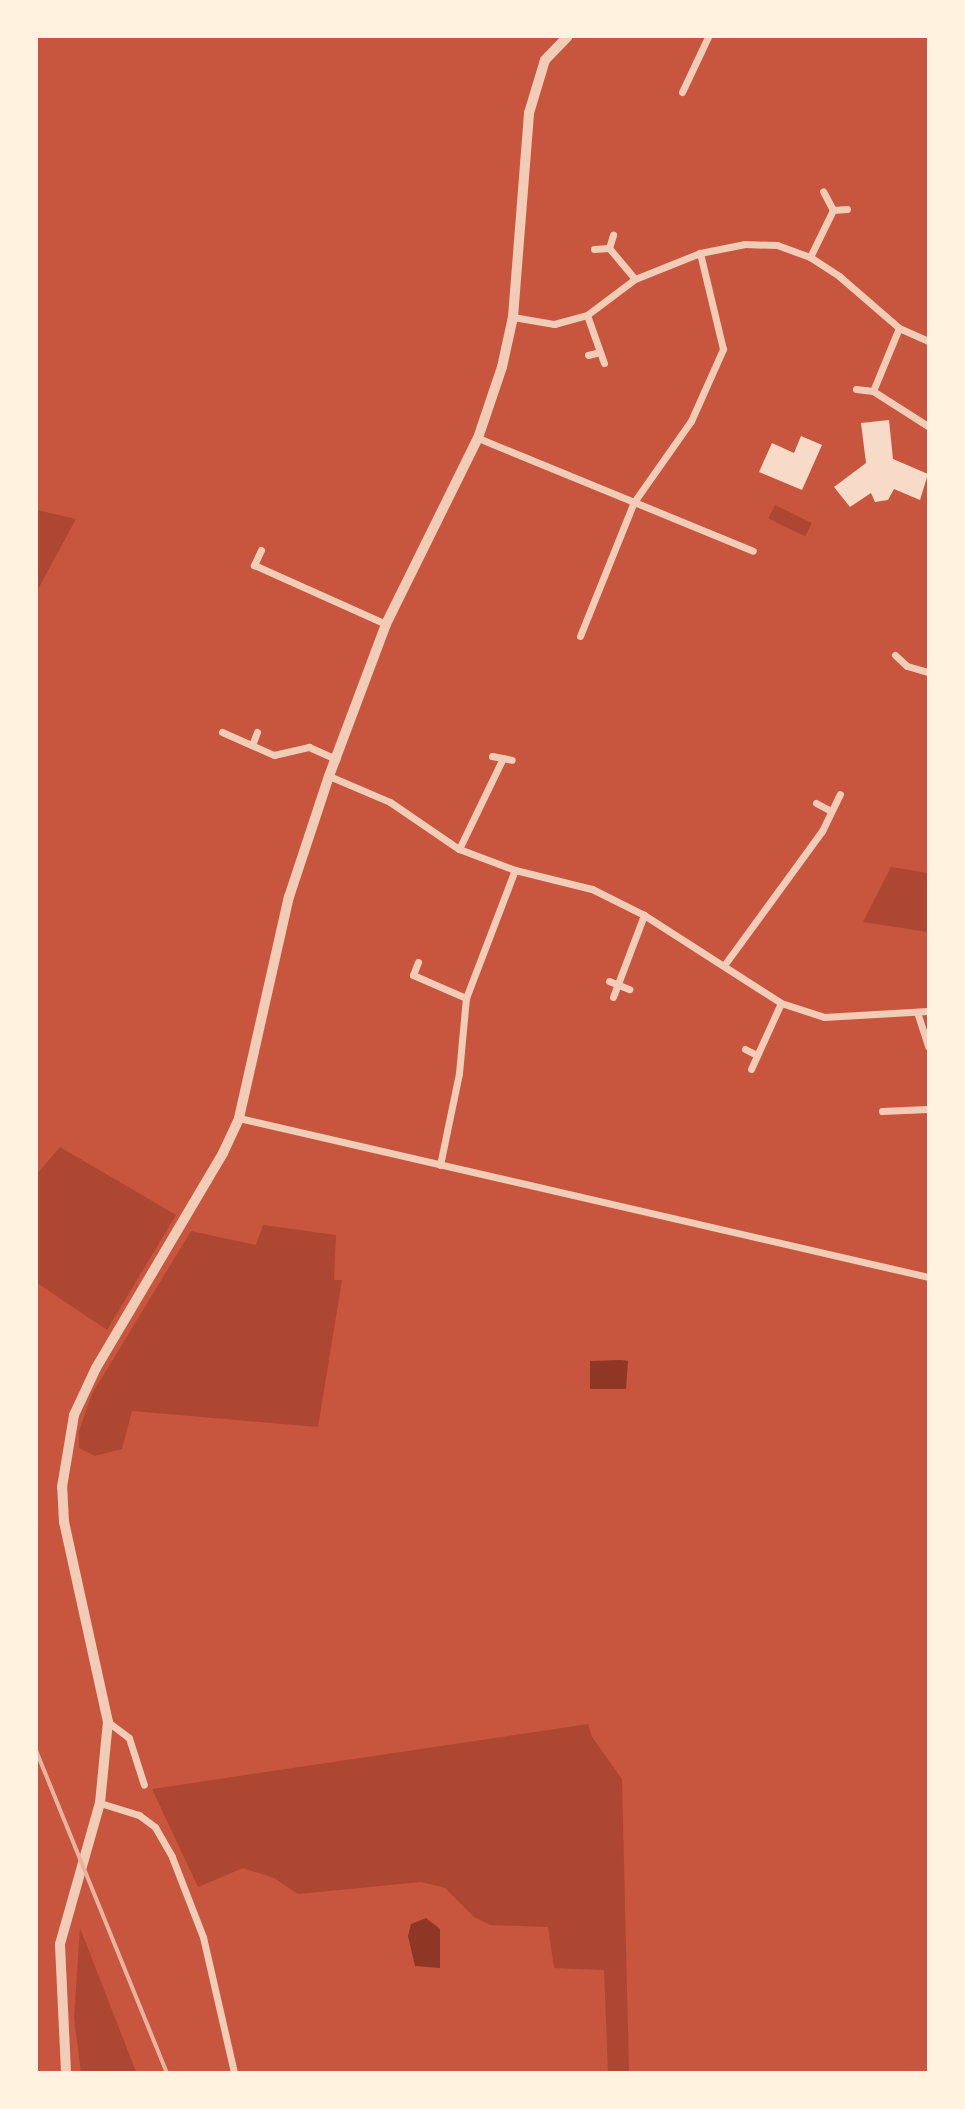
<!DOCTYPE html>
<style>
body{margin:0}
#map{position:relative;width:965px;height:2109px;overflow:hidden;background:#c8553d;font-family:"Source Sans 3",sans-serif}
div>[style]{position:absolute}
.green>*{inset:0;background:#ae4732;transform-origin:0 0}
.water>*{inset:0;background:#8f3625}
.building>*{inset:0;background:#f7dbc8}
.minor>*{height:7px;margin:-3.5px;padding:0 3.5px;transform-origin:3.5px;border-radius:3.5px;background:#f1ccb7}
.tertiary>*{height:10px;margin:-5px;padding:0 5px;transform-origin:5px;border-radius:5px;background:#f1ccb7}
.rail>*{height:3.5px;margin:-1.75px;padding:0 1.75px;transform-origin:1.75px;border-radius:1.75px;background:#e9b49f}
span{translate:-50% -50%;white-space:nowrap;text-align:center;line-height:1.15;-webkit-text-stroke:5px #fff3e0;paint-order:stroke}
.frame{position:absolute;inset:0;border:38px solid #fff3e0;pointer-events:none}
</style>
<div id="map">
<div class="green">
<i style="left:775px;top:505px;width:41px;height:15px;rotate:26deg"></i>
<i style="clip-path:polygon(37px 510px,76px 519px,37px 591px)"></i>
<i style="clip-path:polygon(891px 867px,928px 873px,928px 932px,863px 922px)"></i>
<i style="clip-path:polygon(60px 1147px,176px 1215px,107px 1330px,37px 1283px,37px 1174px)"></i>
<i style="clip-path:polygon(263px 1225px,336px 1235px,334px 1280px,342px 1280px,318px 1427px,132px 1411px,122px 1449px,95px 1456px,79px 1448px,79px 1431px,92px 1394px,191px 1231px,256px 1245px)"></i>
<i style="clip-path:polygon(588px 1724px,592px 1737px,622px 1779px,629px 2072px,608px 2072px,604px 1970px,554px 1968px,548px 1927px,490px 1925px,474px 1917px,445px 1888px,421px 1882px,298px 1894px,274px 1878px,243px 1868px,198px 1887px,152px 1789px)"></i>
<i style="clip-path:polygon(80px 1928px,135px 2069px,136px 2072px,81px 2072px,74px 2018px)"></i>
</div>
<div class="water">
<i style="clip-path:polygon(621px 1360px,628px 1361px,626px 1389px,590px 1389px,590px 1361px)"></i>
<i style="clip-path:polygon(426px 1918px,440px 1929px,440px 1968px,415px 1966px,408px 1936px,411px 1924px)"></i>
</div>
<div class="building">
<i style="clip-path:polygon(889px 420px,893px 459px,928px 474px,920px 500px,894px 489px,888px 500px,875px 502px,871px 493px,850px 507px,834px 487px,866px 463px,861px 423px)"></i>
<i style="clip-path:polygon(801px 436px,822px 445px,802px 490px,759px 472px,772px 443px,794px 453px)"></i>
</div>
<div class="minor">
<i style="left:682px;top:92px;width:61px;rotate:-64.7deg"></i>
<i style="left:833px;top:210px;width:14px;rotate:-4deg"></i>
<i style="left:609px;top:248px;width:14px;rotate:-73deg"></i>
<i style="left:594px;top:249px;width:15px;rotate:-4deg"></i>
<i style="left:609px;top:248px;width:40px;rotate:50deg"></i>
<i style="left:810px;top:257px;width:52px;rotate:-63.9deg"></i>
<i style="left:833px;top:210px;width:21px;rotate:-118deg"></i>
<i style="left:587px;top:315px;width:51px;rotate:70.5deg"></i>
<i style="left:513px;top:317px;width:42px;rotate:9.7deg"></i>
<i style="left:554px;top:324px;width:34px;rotate:-15deg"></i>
<i style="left:587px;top:315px;width:60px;rotate:-36.9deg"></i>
<i style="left:635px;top:279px;width:70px;rotate:-21.8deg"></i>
<i style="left:700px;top:253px;width:46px;rotate:-11.3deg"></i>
<i style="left:745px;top:244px;width:32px;rotate:2deg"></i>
<i style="left:777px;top:245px;width:35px;rotate:20deg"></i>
<i style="left:810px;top:257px;width:35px;rotate:33deg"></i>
<i style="left:839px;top:276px;width:79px;rotate:40.9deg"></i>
<i style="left:899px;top:328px;width:32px;rotate:24deg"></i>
<i style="left:588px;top:355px;width:12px;rotate:-14deg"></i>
<i style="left:856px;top:389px;width:17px;rotate:7deg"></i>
<i style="left:873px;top:391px;width:68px;rotate:-67.6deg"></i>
<i style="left:873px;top:391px;width:65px;rotate:32.5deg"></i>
<i style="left:478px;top:438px;width:297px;rotate:22.3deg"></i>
<i style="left:261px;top:550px;width:17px;rotate:115deg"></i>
<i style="left:254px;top:565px;width:145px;rotate:24.1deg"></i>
<i style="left:580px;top:636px;width:144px;rotate:-68.1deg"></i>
<i style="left:634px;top:502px;width:99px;rotate:-54.9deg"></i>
<i style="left:691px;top:421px;width:79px;rotate:-66deg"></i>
<i style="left:723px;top:349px;width:99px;rotate:-103.5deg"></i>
<i style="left:895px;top:655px;width:16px;rotate:43deg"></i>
<i style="left:907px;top:666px;width:22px;rotate:16deg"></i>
<i style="left:222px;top:732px;width:57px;rotate:23.9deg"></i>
<i style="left:274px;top:755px;width:36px;rotate:-13deg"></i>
<i style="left:309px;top:747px;width:30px;rotate:24deg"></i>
<i style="left:252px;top:745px;width:14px;rotate:-69deg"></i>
<i style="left:492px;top:756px;width:20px;rotate:11deg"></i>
<i style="left:329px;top:776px;width:66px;rotate:23.1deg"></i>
<i style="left:390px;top:802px;width:83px;rotate:34.3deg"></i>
<i style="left:459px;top:849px;width:60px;rotate:20.6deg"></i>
<i style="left:515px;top:870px;width:79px;rotate:13.9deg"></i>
<i style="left:592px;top:889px;width:58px;rotate:26.6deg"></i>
<i style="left:644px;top:915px;width:163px;rotate:32.7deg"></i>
<i style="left:781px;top:1003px;width:45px;rotate:18deg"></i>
<i style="left:824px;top:1017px;width:104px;rotate:-3.3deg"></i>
<i style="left:816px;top:803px;width:17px;rotate:28deg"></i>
<i style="left:459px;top:849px;width:101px;rotate:-64.2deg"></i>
<i style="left:418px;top:962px;width:14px;rotate:111deg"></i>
<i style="left:413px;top:975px;width:58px;rotate:23.5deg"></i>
<i style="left:466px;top:998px;width:137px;rotate:-69.1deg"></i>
<i style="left:725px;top:964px;width:165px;rotate:-53.9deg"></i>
<i style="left:822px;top:831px;width:41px;rotate:-64.1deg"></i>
<i style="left:609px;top:981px;width:22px;rotate:22deg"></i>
<i style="left:613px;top:997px;width:88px;rotate:-69.3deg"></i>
<i style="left:918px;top:1015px;width:33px;rotate:72deg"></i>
<i style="left:745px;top:1049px;width:13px;rotate:27deg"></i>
<i style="left:751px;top:1069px;width:72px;rotate:-65.6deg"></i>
<i style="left:882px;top:1111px;width:46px;rotate:-2.5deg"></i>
<i style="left:239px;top:1118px;width:707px;rotate:12.99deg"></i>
<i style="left:440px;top:1165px;width:94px;rotate:-78.3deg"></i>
<i style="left:459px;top:1073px;width:75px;rotate:-84.7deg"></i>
<i style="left:108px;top:1722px;width:26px;rotate:37deg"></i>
<i style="left:129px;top:1738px;width:49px;rotate:72.3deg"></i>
<i style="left:100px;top:1803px;width:41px;rotate:17.1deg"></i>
<i style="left:139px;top:1815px;width:20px;rotate:37deg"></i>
<i style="left:155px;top:1827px;width:34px;rotate:60deg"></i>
<i style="left:172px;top:1857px;width:86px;rotate:68.8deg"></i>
<i style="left:203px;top:1937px;width:139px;rotate:77.1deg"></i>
</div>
<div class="tertiary">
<i style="left:66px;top:2072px;width:128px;rotate:-92.7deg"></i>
<i style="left:60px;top:1944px;width:147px;rotate:-74.2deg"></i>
<i style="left:100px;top:1803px;width:81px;rotate:-84.4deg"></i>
<i style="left:108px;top:1722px;width:205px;rotate:-102.4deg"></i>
<i style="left:64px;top:1522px;width:35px;rotate:-93deg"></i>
<i style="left:62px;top:1487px;width:73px;rotate:-80.5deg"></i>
<i style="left:74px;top:1415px;width:52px;rotate:-64.9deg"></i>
<i style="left:96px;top:1368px;width:250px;rotate:-59.4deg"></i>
<i style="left:223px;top:1153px;width:38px;rotate:-65deg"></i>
<i style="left:239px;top:1118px;width:227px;rotate:-77.3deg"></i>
<i style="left:289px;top:897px;width:127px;rotate:-71.7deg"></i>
<i style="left:329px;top:776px;width:162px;rotate:-69.4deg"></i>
<i style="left:386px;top:624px;width:208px;rotate:-63.7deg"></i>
<i style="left:478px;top:438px;width:75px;rotate:-71.3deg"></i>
<i style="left:502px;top:367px;width:51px;rotate:-77.6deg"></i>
<i style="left:513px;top:317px;width:205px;rotate:-85.5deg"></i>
<i style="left:529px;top:113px;width:55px;rotate:-73.2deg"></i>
<i style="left:545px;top:60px;width:32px;rotate:-46deg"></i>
</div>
<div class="rail">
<i style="left:37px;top:1752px;width:345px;rotate:67.9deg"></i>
</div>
<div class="frame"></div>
</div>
